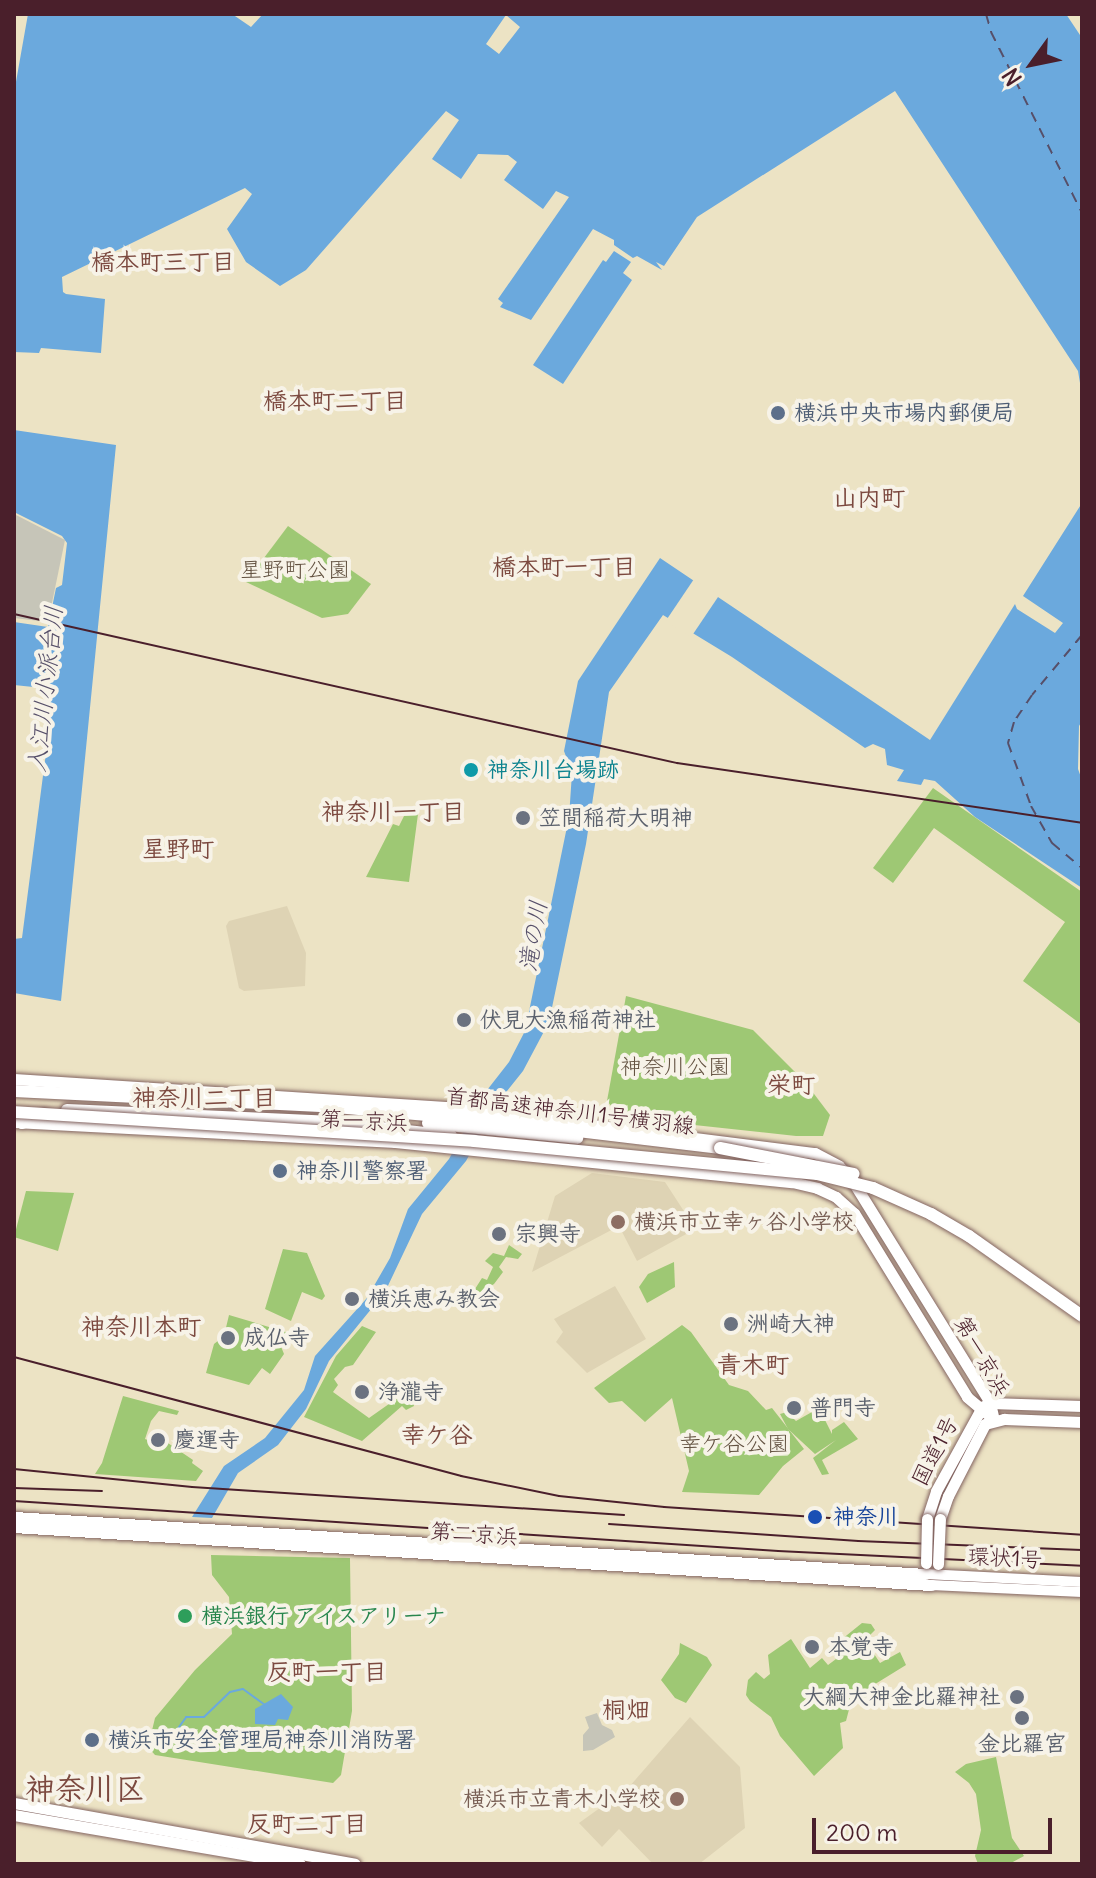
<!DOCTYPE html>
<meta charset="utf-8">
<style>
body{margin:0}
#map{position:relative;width:1096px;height:1878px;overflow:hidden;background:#ece3c4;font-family:Delius,"Klee One",sans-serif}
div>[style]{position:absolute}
.built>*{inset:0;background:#ded3b4}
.industrial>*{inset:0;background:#c6c5b8}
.green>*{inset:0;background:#9ec874}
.water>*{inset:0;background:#6ba9dd}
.pier>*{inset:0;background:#ece3c4;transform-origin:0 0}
.stream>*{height:2px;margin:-1px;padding:0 1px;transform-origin:1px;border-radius:1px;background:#6ba9dd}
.ferry>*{height:2px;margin-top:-1px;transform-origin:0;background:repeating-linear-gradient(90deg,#564f69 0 10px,transparent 0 18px)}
.roads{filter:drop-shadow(0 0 2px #836461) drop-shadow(0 0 2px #836461)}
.primary>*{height:10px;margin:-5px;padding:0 5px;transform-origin:5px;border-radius:5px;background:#fff}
.trunk>*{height:11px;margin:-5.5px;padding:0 5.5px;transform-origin:5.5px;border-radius:5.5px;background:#fff}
.motorway>*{height:12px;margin:-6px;padding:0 6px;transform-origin:6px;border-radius:6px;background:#fff}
.rail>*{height:2px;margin:-1px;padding:0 1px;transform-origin:1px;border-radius:1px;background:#4a1f2b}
.bridges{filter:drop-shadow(0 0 2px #836461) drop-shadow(0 0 2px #836461)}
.trunk-bridge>*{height:11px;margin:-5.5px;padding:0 5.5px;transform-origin:5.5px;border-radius:5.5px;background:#fff}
.motorway-bridge>*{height:12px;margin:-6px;padding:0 6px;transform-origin:6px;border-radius:6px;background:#fff}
.dots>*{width:22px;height:22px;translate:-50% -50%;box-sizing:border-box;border:4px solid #f7f3e8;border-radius:50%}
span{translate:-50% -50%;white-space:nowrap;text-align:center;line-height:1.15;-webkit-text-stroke:8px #f7f3e8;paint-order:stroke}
.service-label{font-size:22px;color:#4e5e75;font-weight:700}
.left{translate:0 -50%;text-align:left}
.park-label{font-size:22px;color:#635241}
.culture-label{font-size:22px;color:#0d838f;font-weight:700}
.worship-label{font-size:22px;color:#5b616d;font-weight:700}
.right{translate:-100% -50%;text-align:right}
.street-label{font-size:22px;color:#4a1f2b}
.education-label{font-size:22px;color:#785e54;font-weight:700}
.transit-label{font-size:22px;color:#164399;font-weight:700}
.leisure-label{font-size:22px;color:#27864d;font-weight:700}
.neighbourhood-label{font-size:24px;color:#7c493f;font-weight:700}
.water-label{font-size:24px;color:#564f69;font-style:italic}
.district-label{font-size:30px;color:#7c493f;font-weight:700}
.frame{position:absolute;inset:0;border:16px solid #4a1f2b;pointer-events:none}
.north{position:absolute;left:992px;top:24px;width:80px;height:80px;-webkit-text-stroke:6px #f7f3e8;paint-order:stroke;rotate:237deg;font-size:22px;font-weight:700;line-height:32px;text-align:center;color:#4a1f2b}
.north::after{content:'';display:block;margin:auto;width:28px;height:36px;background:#4a1f2b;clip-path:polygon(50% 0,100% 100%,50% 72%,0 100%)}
.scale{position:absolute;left:812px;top:1818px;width:240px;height:36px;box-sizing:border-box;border:4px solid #4a1f2b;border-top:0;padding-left:10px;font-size:24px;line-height:28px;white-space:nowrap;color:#4a1f2b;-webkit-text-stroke:6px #f7f3e8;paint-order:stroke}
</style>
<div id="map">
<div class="built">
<i style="clip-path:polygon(287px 906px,306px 953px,305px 986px,244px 991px,239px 988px,226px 926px,229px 921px)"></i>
<i style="clip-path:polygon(592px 1173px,665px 1182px,689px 1219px,688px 1233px,637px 1261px,619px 1226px,532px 1272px,555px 1196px)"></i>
<i style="clip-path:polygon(615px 1286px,646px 1339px,587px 1373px,556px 1342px,563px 1332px,554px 1319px)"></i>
<i style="clip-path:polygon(690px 1717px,740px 1767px,745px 1828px,699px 1864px,653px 1864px,619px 1829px,602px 1847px,579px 1823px,629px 1787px)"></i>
</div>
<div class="industrial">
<i style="clip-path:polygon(14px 514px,65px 540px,48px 622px,14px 618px)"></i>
<i style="clip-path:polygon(597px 1713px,602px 1725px,612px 1730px,615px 1737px,593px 1750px,583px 1751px,583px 1735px,589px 1728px,585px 1717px)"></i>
</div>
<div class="green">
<i style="clip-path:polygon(288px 526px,371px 584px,348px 614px,322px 618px,246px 582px)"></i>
<i style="clip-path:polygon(933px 788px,1082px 892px,1082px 1025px,1023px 981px,1065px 922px,934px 828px,893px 883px,873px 868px)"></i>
<i style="clip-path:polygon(405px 814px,418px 814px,409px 882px,366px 877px,393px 824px,399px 826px)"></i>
<i style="clip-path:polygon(626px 996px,753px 1030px,805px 1082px,830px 1115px,823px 1136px,796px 1136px,620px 1117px,607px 1101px)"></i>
<i style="clip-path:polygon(26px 1191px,74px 1193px,58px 1251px,14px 1237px)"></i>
<i style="clip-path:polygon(509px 1245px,522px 1254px,518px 1259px,506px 1257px,499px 1267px,503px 1272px,494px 1284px,479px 1293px,475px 1289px,482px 1278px,487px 1280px,493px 1267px,485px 1261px,493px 1253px,504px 1256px)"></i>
<i style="clip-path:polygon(283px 1249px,307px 1253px,325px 1296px,322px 1300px,302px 1292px,291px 1321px,265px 1309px)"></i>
<i style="clip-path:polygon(674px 1262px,675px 1287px,647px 1303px,639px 1287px,648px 1274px)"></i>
<i style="clip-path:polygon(229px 1315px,289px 1333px,280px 1344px,284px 1354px,270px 1374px,262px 1368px,249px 1385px,206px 1373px,214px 1344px,224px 1336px)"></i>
<i style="clip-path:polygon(682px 1325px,691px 1332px,729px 1385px,748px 1391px,766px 1410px,772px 1408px,804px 1449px,783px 1466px,759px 1495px,682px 1492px,689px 1471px,672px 1398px,645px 1422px,622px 1401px,609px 1403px,594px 1388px)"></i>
<i style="clip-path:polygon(362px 1326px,376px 1332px,353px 1365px,345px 1367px,334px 1379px,338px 1385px,333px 1392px,369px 1418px,396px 1399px,412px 1398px,414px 1406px,406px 1410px,402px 1406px,362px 1441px,304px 1417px,336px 1356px)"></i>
<i style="clip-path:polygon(123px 1396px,179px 1411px,177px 1415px,159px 1411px,151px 1421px,145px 1439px,159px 1444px,162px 1439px,193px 1460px,192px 1463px,203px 1471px,196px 1481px,95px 1474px,102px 1463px)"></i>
<i style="clip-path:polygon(819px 1408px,832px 1434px,832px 1430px,844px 1422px,858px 1439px,822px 1460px,829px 1474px,822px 1475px,813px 1458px,836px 1440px,815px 1454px,788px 1429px,780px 1414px,787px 1412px,796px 1421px)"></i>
<i style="clip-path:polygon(211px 1555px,350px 1558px,352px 1711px,341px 1775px,333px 1783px,155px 1755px,148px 1747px,155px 1718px,195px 1670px,232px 1634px,229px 1597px,212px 1575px)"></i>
<i style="clip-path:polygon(862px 1623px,871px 1624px,875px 1630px,865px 1640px,880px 1663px,900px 1652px,906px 1665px,872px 1686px,872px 1692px,864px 1699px,861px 1697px,851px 1702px,846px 1721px,840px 1723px,843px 1748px,814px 1776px,780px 1736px,771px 1717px,750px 1701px,746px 1695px,748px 1680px,756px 1672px,764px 1679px,770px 1674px,768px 1655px,791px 1639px,810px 1668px,822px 1658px,828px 1665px,836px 1659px,831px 1648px)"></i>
<i style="clip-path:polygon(680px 1643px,707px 1657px,712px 1665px,686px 1703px,675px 1698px,661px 1680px,679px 1654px)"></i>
<i style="clip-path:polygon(996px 1757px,1012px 1838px,1024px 1856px,1009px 1864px,978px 1864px,975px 1856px,981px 1830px,976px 1794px,969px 1783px,955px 1772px,966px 1764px)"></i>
</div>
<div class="water">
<i style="clip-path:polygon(evenodd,28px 14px,232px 14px,251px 27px,263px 14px,1066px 14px,1082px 38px,1082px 395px,1078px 371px,895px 91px,697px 217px,664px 266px,656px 262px,662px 270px,637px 256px,633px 258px,614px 245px,614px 240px,593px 229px,531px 320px,500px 307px,503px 303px,498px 299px,569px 197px,556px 191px,543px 209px,504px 180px,517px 162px,508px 155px,478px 154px,461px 179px,432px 159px,459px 120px,446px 111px,306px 270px,280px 286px,246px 262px,227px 229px,252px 194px,245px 188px,62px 277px,63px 292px,66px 294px,105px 299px,101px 353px,41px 348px,39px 353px,14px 352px,14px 93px,28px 14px,506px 15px,520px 27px,499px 54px,486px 44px,506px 15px)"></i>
<i style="clip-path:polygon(614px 251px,631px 262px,623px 273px,632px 280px,563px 384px,533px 365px,603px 260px,606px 262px)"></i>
<i style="clip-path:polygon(14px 430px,116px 445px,61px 1001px,14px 993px,14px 939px,22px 938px,52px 706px,46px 705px,43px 688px,14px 685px,14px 622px,48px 627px,56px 588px,62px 585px,67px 543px,62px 536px,14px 512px)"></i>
<i style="clip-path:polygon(1082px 503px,1082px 721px,1079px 726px,1078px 769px,1082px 780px,1082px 888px,975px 817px,935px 781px,924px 779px,921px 785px,897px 781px,904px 770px,887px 765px,885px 749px,873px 744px,865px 748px,732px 657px,663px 615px,609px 692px,586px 844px,549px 1022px,523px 1071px,499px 1101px,466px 1161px,422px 1214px,385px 1292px,329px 1361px,306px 1409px,278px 1445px,238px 1473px,212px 1518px,192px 1517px,224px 1466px,265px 1438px,304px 1390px,315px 1356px,367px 1298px,390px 1258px,408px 1209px,449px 1159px,484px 1094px,509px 1062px,525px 1031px,569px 817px,572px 773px,564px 751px,578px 681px,660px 558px,930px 740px,1015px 604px,1017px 609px,1055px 633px,1063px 623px,1023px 596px)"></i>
<i style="clip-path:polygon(281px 1694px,293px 1707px,288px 1720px,278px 1719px,275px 1725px,255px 1724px,255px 1709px)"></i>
</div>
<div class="pier">
<i style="left:694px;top:579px;width:30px;height:50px;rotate:34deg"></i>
</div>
<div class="stream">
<i style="left:171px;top:1738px;width:26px;rotate:-54deg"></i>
<i style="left:186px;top:1717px;width:18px"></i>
<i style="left:204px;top:1717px;width:36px;rotate:-44deg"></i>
<i style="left:230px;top:1692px;width:13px;rotate:-13deg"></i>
<i style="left:243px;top:1689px;width:26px;rotate:36deg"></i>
</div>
<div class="ferry">
<i style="left:986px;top:14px;width:19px;rotate:74deg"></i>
<i style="left:991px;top:32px;width:203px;rotate:63.3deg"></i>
<i style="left:1082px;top:635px;width:78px;rotate:129.8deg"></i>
<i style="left:1032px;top:695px;width:32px;rotate:124deg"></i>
<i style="left:1014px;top:722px;width:22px;rotate:106deg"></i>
<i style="left:1008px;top:743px;width:67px;rotate:69.9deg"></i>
<i style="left:1031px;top:806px;width:43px;rotate:60.4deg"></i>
<i style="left:1052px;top:843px;width:39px;rotate:40deg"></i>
</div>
<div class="roads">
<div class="primary">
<i style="left:925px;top:1574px;width:157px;rotate:2.9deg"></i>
<i style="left:931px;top:1585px;width:151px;rotate:2.7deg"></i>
</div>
<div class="trunk">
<i style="left:14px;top:1079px;width:444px;rotate:3.7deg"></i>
<i style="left:457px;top:1108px;width:361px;rotate:7.2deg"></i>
<i style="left:815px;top:1153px;width:27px;rotate:28deg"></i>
<i style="left:839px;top:1166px;width:19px;rotate:47deg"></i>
<i style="left:852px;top:1180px;width:262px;rotate:58.2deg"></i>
<i style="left:990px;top:1403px;width:17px;rotate:77deg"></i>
<i style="left:14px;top:1122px;width:382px;rotate:3deg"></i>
<i style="left:395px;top:1142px;width:399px;rotate:5.8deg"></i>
<i style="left:792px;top:1182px;width:26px;rotate:13deg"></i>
<i style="left:817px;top:1188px;width:21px;rotate:25deg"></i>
<i style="left:836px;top:1197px;width:24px;rotate:42deg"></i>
<i style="left:854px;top:1213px;width:216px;rotate:58.4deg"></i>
<i style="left:967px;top:1397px;width:35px;rotate:40deg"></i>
<i style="left:14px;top:1517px;width:913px;rotate:3.58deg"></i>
<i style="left:927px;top:1519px;width:29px;rotate:-72deg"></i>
<i style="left:936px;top:1491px;width:96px;rotate:-61.3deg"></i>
<i style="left:982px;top:1407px;width:9px;rotate:-27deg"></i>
<i style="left:990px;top:1403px;width:92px;rotate:1.9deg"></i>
<i style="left:940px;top:1519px;width:24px;rotate:-71deg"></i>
<i style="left:948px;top:1496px;width:81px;rotate:-62.8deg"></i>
<i style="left:985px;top:1424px;width:20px;rotate:-15deg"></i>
<i style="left:1004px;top:1419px;width:78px;rotate:2.2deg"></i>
<i style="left:14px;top:1527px;width:919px;rotate:3.62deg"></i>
<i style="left:14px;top:1803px;width:346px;rotate:10.1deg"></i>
<i style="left:14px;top:1815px;width:290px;rotate:9.7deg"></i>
</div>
<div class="motorway">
<i style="left:14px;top:1091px;width:322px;rotate:2.8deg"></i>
<i style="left:336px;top:1107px;width:151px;rotate:5deg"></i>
<i style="left:486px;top:1120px;width:236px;rotate:6.8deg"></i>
<i style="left:67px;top:1110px;width:261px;rotate:2.6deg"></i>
<i style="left:328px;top:1122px;width:124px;rotate:6.5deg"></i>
<i style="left:22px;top:1123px;width:24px;rotate:-19deg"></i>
<i style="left:428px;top:1123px;width:150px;rotate:5.7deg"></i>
</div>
</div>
<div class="rail">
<i style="left:14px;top:614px;width:680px;rotate:12.67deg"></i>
<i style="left:677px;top:763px;width:409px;rotate:8.4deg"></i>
<i style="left:14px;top:1357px;width:463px;rotate:14.9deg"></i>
<i style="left:461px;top:1476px;width:100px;rotate:11.5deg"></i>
<i style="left:559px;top:1496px;width:106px;rotate:6deg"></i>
<i style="left:664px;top:1507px;width:419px;rotate:3.8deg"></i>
<i style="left:14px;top:1469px;width:179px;rotate:5.8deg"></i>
<i style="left:192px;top:1487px;width:433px;rotate:3.7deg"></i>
<i style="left:14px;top:1488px;width:88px;rotate:2deg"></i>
<i style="left:14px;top:1501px;width:766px;rotate:3.74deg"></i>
<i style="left:778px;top:1551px;width:304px;rotate:2.8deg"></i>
<i style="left:609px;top:1524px;width:250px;rotate:3.9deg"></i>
<i style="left:858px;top:1541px;width:224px;rotate:2.3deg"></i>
</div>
<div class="bridges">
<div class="trunk-bridge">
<i style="left:926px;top:1563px;width:44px;rotate:-88.7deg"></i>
<i style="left:938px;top:1564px;width:45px;rotate:-87.5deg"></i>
</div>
<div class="motorway-bridge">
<i style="left:14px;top:1112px;width:461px;rotate:3.6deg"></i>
<i style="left:474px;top:1141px;width:345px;rotate:5.5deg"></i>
<i style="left:817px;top:1174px;width:58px;rotate:14deg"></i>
<i style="left:873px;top:1188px;width:64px;rotate:24.1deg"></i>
<i style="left:931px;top:1214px;width:44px;rotate:30.1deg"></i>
<i style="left:969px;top:1236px;width:138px;rotate:35.3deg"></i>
<i style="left:720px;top:1148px;width:136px;rotate:11deg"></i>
</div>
</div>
<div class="dots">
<i style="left:778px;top:413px;background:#5c6f8a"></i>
<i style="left:471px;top:770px;background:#0f9aa8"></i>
<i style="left:523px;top:818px;background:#6b7280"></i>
<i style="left:464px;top:1020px;background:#6b7280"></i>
<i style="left:280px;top:1171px;background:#5c6f8a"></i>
<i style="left:618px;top:1222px;background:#8d6e63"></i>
<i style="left:499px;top:1234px;background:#6b7280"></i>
<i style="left:352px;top:1299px;background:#6b7280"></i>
<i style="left:731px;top:1324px;background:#6b7280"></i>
<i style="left:228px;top:1338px;background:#6b7280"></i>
<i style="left:362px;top:1392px;background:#6b7280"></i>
<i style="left:794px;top:1408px;background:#6b7280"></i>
<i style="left:158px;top:1440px;background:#6b7280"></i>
<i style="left:815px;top:1517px;background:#1a4fb4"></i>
<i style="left:185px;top:1616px;background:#2e9e5b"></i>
<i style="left:812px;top:1647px;background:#6b7280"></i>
<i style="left:1017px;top:1697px;background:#6b7280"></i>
<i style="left:1022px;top:1718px;background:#6b7280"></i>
<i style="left:92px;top:1740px;background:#5c6f8a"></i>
<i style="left:677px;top:1799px;background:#8d6e63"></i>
</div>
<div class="service-label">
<span class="left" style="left:794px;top:413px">横浜中央市場内郵便局</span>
<span class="left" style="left:296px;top:1171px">神奈川警察署</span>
<span class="left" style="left:108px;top:1740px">横浜市安全管理局神奈川消防署</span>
</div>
<div class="park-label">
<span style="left:295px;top:570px">星野町公園</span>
<span style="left:675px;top:1067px">神奈川公園</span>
<span style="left:734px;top:1444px">幸ケ谷公園</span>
</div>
<div class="culture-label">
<span class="left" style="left:487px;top:770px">神奈川台場跡</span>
</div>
<div class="worship-label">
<span class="left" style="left:539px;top:818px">笠間稲荷大明神</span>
<span class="left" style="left:480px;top:1020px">伏見大漁稲荷神社</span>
<span class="left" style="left:515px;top:1234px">宗興寺</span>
<span class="left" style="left:368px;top:1299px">横浜恵み教会</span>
<span class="left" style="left:747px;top:1324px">洲崎大神</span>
<span class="left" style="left:244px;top:1338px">成仏寺</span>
<span class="left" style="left:378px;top:1392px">浄瀧寺</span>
<span class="left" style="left:810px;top:1408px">普門寺</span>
<span class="left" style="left:174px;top:1440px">慶運寺</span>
<span class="left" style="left:828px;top:1647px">本覚寺</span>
<span class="right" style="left:1001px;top:1697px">大綱大神金比羅神社</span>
<span style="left:1022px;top:1744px">金比羅宮</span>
</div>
<div class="street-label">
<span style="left:570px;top:1111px;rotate:7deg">首都高速神奈川1号横羽線</span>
<span style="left:364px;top:1121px;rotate:3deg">第一京浜</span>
<span style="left:982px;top:1356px;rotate:60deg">第一京浜</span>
<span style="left:935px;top:1451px;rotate:-63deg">国道1号</span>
<span style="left:474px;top:1534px;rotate:4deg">第二京浜</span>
<span style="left:1005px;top:1558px;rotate:3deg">環状1号</span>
</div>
<div class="education-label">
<span class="left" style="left:634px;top:1222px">横浜市立幸ヶ谷小学校</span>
<span class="right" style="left:661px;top:1799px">横浜市立青木小学校</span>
</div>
<div class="transit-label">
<span class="left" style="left:833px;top:1517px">神奈川</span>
</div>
<div class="leisure-label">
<span class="left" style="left:201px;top:1616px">横浜銀行 アイスアリーナ</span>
</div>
<div class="neighbourhood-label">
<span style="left:163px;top:262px">橋本町三丁目</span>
<span style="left:335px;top:401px">橋本町二丁目</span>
<span style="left:869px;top:498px">山内町</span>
<span style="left:564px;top:567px">橋本町一丁目</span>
<span style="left:393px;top:812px">神奈川一丁目</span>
<span style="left:178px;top:849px">星野町</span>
<span style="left:791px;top:1085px">栄町</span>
<span style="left:204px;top:1098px">神奈川二丁目</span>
<span style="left:141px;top:1327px">神奈川本町</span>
<span style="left:753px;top:1365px">青木町</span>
<span style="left:437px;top:1435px">幸ケ谷</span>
<span style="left:327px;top:1672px">反町一丁目</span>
<span style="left:626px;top:1710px">桐畑</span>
<span style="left:307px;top:1824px">反町二丁目</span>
</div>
<div class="water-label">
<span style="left:45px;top:689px;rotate:-84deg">入江川小派台川</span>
<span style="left:533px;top:936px;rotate:-81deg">滝の川</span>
</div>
<div class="district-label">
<span style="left:85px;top:1788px">神奈川区</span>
</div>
<div class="frame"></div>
<div class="north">N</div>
<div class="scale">200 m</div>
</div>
